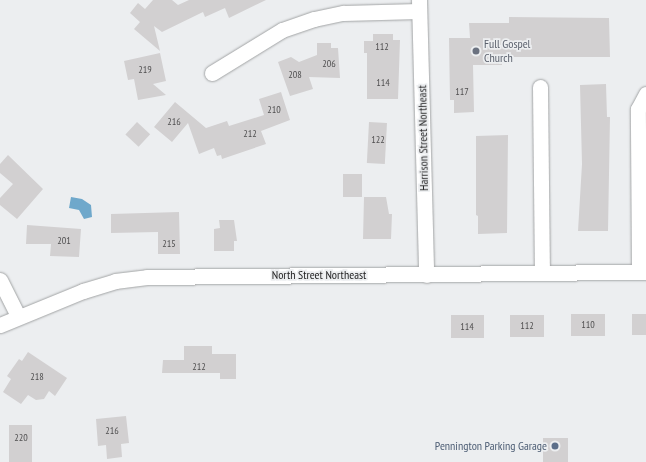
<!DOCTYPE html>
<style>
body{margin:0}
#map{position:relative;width:646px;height:462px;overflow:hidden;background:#eceef0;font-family:"PT Sans Narrow",sans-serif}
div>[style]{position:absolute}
.water>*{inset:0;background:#6fa8cb}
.building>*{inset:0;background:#d2d0d1;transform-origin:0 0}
.roads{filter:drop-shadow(0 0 1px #a2a4a5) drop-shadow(0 0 1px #a2a4a5)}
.minor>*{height:15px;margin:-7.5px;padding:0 7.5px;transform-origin:7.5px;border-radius:7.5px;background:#fff}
.dots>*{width:11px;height:11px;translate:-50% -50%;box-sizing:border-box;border:2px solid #eceef0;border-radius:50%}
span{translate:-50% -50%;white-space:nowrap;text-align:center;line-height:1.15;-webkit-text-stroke:3.5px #eceef0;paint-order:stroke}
.number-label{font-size:10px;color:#4f4e4f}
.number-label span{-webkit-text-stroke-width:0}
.worship-label{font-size:12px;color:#5b616d}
.left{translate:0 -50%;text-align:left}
.street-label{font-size:12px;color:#232324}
.service-label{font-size:12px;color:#4e5e75}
.right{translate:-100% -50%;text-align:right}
</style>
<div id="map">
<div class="water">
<i style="clip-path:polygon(71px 197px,82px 199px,91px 205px,92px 217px,84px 219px,79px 210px,69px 208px)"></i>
</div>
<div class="building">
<i style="clip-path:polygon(153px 0,172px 0,178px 5px,189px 0,266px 0,229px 18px,225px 8px,205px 17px,203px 12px,162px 32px,154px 26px,160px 51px,134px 29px,140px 22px,130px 13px,138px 3px,145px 9px)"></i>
<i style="clip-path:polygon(509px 17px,609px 18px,610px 57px,502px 57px,502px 65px,473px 65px,474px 112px,454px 113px,454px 100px,450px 100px,449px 38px,470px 38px,469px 23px,509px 23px)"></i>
<i style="clip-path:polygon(373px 34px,393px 34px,393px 40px,400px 40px,398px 99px,367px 99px,367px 53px,364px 53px,364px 41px,373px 41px)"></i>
<i style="clip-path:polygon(317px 43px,331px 43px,331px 48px,338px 48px,340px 78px,309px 77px,313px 89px,290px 96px,278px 62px,291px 57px,299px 62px,317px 55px)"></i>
<i style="clip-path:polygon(160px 53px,166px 81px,153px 84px,166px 95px,138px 100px,134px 79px,128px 80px,124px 61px)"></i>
<i style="clip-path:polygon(606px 84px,607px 117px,610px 117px,608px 231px,578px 231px,582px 164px,580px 85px)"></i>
<i style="clip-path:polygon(281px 92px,290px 120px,261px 131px,266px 144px,222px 159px,221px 155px,217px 156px,214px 148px,199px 154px,188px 123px,172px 142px,154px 127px,175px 102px,206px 128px,227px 121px,229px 126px,264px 115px,259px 99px)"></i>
<i style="left:137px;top:122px;width:18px;height:17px;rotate:43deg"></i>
<i style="left:369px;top:122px;width:18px;height:41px;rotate:3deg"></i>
<i style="clip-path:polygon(508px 135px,507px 233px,478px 234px,478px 216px,476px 215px,476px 136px)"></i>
<i style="clip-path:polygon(8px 155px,43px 189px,17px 219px,0 205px,0 198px,13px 184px,0 173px,0 164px)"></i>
<i style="left:343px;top:174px;width:19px;height:23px"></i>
<i style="clip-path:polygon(364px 197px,386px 197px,389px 214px,392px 214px,391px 239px,363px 239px)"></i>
<i style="clip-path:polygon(179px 212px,180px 254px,158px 254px,158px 232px,111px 233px,111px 214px)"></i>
<i style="clip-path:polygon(219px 220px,234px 220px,237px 241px,234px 241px,234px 251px,214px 251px,214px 229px,220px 228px)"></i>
<i style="clip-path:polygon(27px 225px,81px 229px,79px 257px,50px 256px,51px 244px,26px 244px)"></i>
<i style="left:571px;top:314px;width:34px;height:22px"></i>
<i style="left:632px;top:314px;width:14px;height:21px"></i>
<i style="left:451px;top:315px;width:33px;height:23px"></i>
<i style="left:510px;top:315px;width:34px;height:22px"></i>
<i style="clip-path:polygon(184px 346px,212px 346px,212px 354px,236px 354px,236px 379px,220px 379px,220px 373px,162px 373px,163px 360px,184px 360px)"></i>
<i style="clip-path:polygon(28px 352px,67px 378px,55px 396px,49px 391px,44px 399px,36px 400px,28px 395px,21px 404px,3px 392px,11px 379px,7px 376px,19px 359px,22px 361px)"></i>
<i style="clip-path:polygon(126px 416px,129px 443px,121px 444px,122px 457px,107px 459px,106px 445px,98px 446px,96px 419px)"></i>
<i style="left:32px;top:425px;width:37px;height:23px;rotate:90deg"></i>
<i style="left:568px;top:438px;width:24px;height:25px;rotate:90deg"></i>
</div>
<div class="roads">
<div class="minor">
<i style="left:419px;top:0;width:275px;rotate:88.5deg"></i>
<i style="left:212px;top:73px;width:82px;rotate:-31.6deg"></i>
<i style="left:282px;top:30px;width:34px;rotate:-19deg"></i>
<i style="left:314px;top:19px;width:30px;rotate:-12deg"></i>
<i style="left:343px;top:13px;width:76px;rotate:-1.5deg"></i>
<i style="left:540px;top:87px;width:185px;rotate:89.4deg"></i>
<i style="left:639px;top:272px;width:163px;rotate:-90.4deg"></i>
<i style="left:638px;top:109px;width:17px;rotate:-62deg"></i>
<i style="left:0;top:280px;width:40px;rotate:63.4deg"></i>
<i style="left:0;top:325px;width:90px;rotate:-22.3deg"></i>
<i style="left:83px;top:291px;width:34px;rotate:-17deg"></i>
<i style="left:115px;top:281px;width:32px;rotate:-7deg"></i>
<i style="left:147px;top:277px;width:499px;rotate:-0.6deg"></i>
</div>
</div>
<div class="dots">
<i style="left:476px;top:51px;background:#6b7280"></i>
<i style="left:555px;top:446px;background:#5c6f8a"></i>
</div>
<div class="number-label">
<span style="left:382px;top:47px">112</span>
<span style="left:329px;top:64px">206</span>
<span style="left:145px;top:70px">219</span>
<span style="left:295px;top:75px">208</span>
<span style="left:383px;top:83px">114</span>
<span style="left:462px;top:92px">117</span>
<span style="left:274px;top:110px">210</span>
<span style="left:174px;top:122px">216</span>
<span style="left:250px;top:134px">212</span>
<span style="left:378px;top:140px">122</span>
<span style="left:64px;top:241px">201</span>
<span style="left:169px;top:244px">215</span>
<span style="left:588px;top:325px">110</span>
<span style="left:527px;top:326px">112</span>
<span style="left:467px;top:327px">114</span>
<span style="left:199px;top:367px">212</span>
<span style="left:37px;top:377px">218</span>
<span style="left:112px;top:431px">216</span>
<span style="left:21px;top:438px">220</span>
</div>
<div class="worship-label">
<span class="left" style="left:484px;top:51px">Full Gospel<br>Church</span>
</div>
<div class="street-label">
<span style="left:423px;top:138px;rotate:-91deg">Harrison Street Northeast</span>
<span style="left:319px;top:275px">North Street Northeast</span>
</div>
<div class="service-label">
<span class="right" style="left:547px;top:446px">Pennington Parking Garage</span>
</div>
</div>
